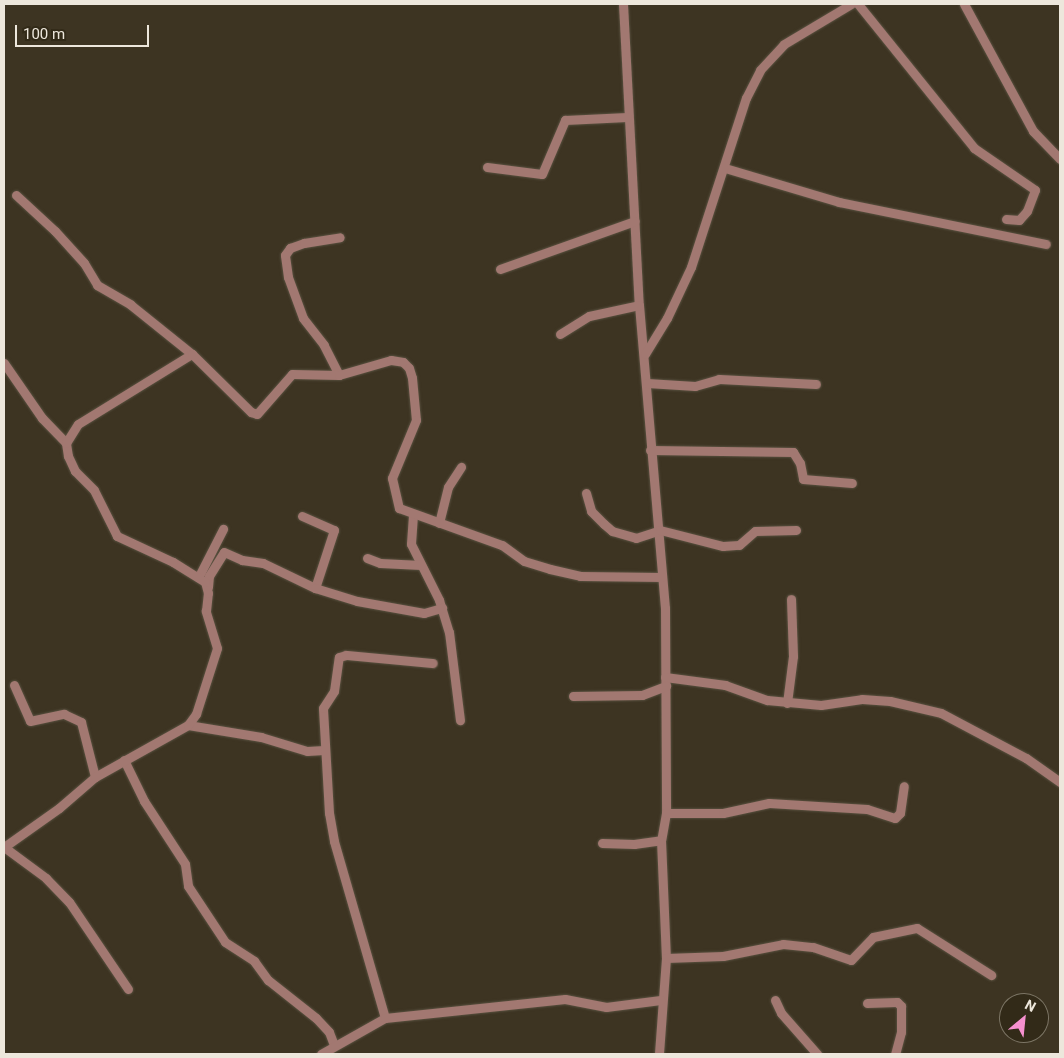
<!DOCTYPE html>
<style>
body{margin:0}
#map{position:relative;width:1064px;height:1058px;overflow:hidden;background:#3d3422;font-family:Roboto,sans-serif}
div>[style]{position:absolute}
.roads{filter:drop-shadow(0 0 1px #595140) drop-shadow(0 0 1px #595140)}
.street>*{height:9px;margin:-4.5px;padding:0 4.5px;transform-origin:4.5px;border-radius:4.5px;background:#a27871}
span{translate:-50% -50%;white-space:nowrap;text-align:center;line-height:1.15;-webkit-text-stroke:4.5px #322a18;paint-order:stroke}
.frame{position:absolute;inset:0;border:5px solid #ede7dc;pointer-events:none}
.north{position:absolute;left:999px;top:993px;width:50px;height:50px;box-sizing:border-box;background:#322a18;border:1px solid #7d7666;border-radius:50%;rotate:28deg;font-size:14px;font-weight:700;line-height:20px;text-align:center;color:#ede7dc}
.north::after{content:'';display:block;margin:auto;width:18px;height:22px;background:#f690cf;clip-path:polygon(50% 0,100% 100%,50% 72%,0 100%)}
.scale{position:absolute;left:15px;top:25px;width:134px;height:22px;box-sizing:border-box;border:2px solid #ede7dc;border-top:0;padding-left:6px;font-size:15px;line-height:18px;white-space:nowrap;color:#ede7dc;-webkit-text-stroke:4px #322a18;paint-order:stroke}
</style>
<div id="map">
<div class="roads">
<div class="street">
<i style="left:623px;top:4px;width:301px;rotate:87deg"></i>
<i style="left:639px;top:305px;width:304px;rotate:85.1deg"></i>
<i style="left:665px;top:608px;width:205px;rotate:89.7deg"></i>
<i style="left:666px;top:813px;width:27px;rotate:100deg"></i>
<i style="left:661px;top:840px;width:118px;rotate:87.6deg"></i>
<i style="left:666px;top:958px;width:96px;rotate:94.2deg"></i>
<i style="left:858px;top:4px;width:185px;rotate:51.1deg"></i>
<i style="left:974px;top:148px;width:74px;rotate:34.5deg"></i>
<i style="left:1035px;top:190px;width:22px;rotate:111deg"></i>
<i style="left:1027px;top:211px;width:12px;rotate:132deg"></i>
<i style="left:1019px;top:220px;width:13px;rotate:-176deg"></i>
<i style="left:964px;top:4px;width:145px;rotate:61.5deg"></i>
<i style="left:1033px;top:131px;width:39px;rotate:46deg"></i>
<i style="left:487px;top:167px;width:55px;rotate:7.3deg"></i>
<i style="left:542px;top:174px;width:59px;rotate:-66.9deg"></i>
<i style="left:565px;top:120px;width:62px;rotate:-2.8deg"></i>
<i style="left:725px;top:168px;width:119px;rotate:16.6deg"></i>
<i style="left:839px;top:202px;width:211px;rotate:11.5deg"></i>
<i style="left:16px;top:195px;width:53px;rotate:42.7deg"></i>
<i style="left:55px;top:231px;width:43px;rotate:47.8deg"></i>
<i style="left:84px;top:263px;width:26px;rotate:59deg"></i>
<i style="left:97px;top:285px;width:39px;rotate:30deg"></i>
<i style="left:131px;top:305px;width:78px;rotate:38.8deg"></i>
<i style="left:500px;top:269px;width:143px;rotate:-19.6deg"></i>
<i style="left:560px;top:334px;width:34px;rotate:-32deg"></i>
<i style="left:589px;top:316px;width:51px;rotate:-12.4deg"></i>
<i style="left:645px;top:354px;width:42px;rotate:-58.6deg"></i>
<i style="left:667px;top:318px;width:56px;rotate:-64.8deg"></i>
<i style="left:691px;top:267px;width:178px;rotate:-72deg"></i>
<i style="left:746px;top:98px;width:31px;rotate:-63deg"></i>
<i style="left:760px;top:70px;width:35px;rotate:-47deg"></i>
<i style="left:784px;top:44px;width:78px;rotate:-30.8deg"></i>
<i style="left:4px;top:363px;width:67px;rotate:55.4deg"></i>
<i style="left:42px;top:418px;width:35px;rotate:46deg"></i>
<i style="left:339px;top:375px;width:34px;rotate:-117deg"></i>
<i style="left:324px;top:345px;width:34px;rotate:-128deg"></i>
<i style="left:303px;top:318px;width:44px;rotate:-110.1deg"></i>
<i style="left:288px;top:277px;width:22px;rotate:-98deg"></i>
<i style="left:285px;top:255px;width:9px;rotate:-54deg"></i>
<i style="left:290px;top:248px;width:15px;rotate:-20deg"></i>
<i style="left:304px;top:243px;width:36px;rotate:-9deg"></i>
<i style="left:647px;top:383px;width:48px;rotate:3.6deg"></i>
<i style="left:695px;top:386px;width:25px;rotate:-16deg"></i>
<i style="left:719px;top:379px;width:97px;rotate:3deg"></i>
<i style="left:650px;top:450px;width:143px;rotate:0.8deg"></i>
<i style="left:793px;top:452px;width:13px;rotate:58deg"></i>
<i style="left:800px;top:463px;width:16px;rotate:79deg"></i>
<i style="left:803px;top:479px;width:49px;rotate:4.7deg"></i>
<i style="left:586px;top:493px;width:19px;rotate:74deg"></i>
<i style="left:591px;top:511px;width:18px;rotate:45deg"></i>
<i style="left:604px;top:524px;width:11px;rotate:41deg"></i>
<i style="left:612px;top:531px;width:25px;rotate:16deg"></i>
<i style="left:636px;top:538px;width:25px;rotate:-18deg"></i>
<i style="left:660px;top:530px;width:65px;rotate:14.3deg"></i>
<i style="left:723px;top:546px;width:16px;rotate:-4deg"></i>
<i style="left:739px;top:545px;width:21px;rotate:-41deg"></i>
<i style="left:755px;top:531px;width:41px;rotate:-1.4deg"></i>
<i style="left:413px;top:515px;width:29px;rotate:94deg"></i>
<i style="left:411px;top:544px;width:63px;rotate:63.4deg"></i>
<i style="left:439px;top:600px;width:34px;rotate:73deg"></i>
<i style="left:449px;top:632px;width:89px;rotate:82.9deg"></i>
<i style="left:302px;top:516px;width:35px;rotate:24deg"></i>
<i style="left:334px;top:530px;width:61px;rotate:108.1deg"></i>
<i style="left:439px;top:523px;width:37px;rotate:-76deg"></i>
<i style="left:448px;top:487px;width:24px;rotate:-57deg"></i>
<i style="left:367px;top:558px;width:14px;rotate:21deg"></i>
<i style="left:380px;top:563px;width:41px;rotate:2.8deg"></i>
<i style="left:199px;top:576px;width:53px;rotate:-62.9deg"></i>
<i style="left:208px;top:587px;width:11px;rotate:-85deg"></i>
<i style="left:209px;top:576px;width:28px;rotate:-58deg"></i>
<i style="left:224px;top:552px;width:20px;rotate:24deg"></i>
<i style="left:242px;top:560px;width:21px;rotate:8deg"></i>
<i style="left:263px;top:563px;width:58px;rotate:25.7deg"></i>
<i style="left:315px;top:588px;width:44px;rotate:17.2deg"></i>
<i style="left:357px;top:601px;width:68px;rotate:10.2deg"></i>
<i style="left:424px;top:613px;width:19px;rotate:-16deg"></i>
<i style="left:665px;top:677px;width:61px;rotate:7.6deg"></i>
<i style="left:725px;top:685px;width:45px;rotate:19.7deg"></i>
<i style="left:767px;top:700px;width:54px;rotate:5.3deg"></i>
<i style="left:821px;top:705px;width:41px;rotate:-8.3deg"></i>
<i style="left:862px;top:699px;width:28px;rotate:4deg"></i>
<i style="left:890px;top:701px;width:52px;rotate:13.2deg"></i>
<i style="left:941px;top:713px;width:96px;rotate:27.9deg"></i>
<i style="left:1026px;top:758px;width:42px;rotate:35.2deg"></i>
<i style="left:14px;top:685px;width:39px;rotate:66deg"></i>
<i style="left:30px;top:721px;width:35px;rotate:-12deg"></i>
<i style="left:64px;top:714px;width:19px;rotate:25deg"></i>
<i style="left:81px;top:722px;width:57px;rotate:75.7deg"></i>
<i style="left:573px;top:696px;width:69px;rotate:-0.8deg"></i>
<i style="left:642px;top:695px;width:26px;rotate:-21deg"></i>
<i style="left:787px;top:703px;width:47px;rotate:-82.7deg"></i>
<i style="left:793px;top:656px;width:57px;rotate:-92deg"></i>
<i style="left:188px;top:725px;width:74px;rotate:9.3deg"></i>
<i style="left:261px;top:737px;width:48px;rotate:16.9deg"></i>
<i style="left:307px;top:751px;width:17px;rotate:-3deg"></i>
<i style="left:124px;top:760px;width:46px;rotate:64deg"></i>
<i style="left:144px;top:801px;width:75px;rotate:56.9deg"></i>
<i style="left:185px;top:864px;width:22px;rotate:82deg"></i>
<i style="left:188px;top:886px;width:67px;rotate:56.5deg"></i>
<i style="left:225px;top:942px;width:35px;rotate:33deg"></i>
<i style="left:254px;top:961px;width:24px;rotate:54deg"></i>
<i style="left:268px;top:980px;width:61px;rotate:38.4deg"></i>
<i style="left:316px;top:1018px;width:19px;rotate:47deg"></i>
<i style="left:329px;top:1032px;width:14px;rotate:69deg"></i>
<i style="left:666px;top:813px;width:57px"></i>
<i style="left:723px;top:813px;width:47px;rotate:-12.3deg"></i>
<i style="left:769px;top:803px;width:98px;rotate:3.5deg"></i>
<i style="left:867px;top:809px;width:29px;rotate:18deg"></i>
<i style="left:895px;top:818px;width:7px;rotate:-45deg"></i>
<i style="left:900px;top:813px;width:27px;rotate:-82deg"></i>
<i style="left:602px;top:843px;width:32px;rotate:2deg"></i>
<i style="left:634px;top:844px;width:27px;rotate:-8deg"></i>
<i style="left:666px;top:958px;width:57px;rotate:-2deg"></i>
<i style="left:723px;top:956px;width:61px;rotate:-11.3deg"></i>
<i style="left:783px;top:944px;width:30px;rotate:6deg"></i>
<i style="left:813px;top:947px;width:40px;rotate:18.9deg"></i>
<i style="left:851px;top:960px;width:32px;rotate:-46deg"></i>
<i style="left:873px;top:937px;width:45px;rotate:-11.6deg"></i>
<i style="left:917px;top:928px;width:88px;rotate:32.4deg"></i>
<i style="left:128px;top:989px;width:105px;rotate:-124.1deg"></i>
<i style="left:69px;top:902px;width:33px;rotate:-134deg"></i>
<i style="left:46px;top:878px;width:52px;rotate:-143.6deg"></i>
<i style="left:4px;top:847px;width:67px;rotate:-35.3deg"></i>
<i style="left:59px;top:808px;width:48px;rotate:-40.7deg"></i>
<i style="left:95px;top:777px;width:107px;rotate:-29.2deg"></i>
<i style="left:188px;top:725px;width:14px;rotate:-54deg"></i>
<i style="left:196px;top:714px;width:69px;rotate:-72.3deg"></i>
<i style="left:217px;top:648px;width:39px;rotate:-107deg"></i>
<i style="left:206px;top:611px;width:18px;rotate:-84deg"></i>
<i style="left:208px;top:593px;width:11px;rotate:-105deg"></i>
<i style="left:205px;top:582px;width:38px;rotate:-148deg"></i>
<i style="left:173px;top:562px;width:62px;rotate:-155.1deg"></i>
<i style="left:117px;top:536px;width:51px;rotate:-116.6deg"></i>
<i style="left:94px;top:490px;width:27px;rotate:-135deg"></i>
<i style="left:75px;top:471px;width:17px;rotate:-115deg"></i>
<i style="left:68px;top:456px;width:13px;rotate:-99deg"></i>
<i style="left:66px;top:443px;width:22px;rotate:-58deg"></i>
<i style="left:78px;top:424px;width:134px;rotate:-31.6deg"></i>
<i style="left:192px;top:354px;width:83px;rotate:44.5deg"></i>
<i style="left:251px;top:412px;width:6px;rotate:18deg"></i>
<i style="left:257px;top:414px;width:53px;rotate:-48.8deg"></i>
<i style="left:292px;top:374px;width:47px;rotate:1.2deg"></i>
<i style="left:339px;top:375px;width:54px;rotate:-16.1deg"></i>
<i style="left:391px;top:360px;width:12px;rotate:9deg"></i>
<i style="left:403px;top:362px;width:8px;rotate:45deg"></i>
<i style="left:409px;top:368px;width:10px;rotate:73deg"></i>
<i style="left:412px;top:378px;width:42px;rotate:84.6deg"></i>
<i style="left:416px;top:420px;width:63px;rotate:112.5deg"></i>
<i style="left:392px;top:478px;width:31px;rotate:77deg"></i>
<i style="left:399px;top:508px;width:109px;rotate:19.8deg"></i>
<i style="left:502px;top:545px;width:27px;rotate:36deg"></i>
<i style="left:524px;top:561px;width:27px;rotate:17deg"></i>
<i style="left:550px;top:569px;width:31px;rotate:13deg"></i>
<i style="left:580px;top:576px;width:82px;rotate:0.7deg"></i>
<i style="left:775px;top:1000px;width:14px;rotate:65deg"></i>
<i style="left:781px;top:1013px;width:55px;rotate:48.7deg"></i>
<i style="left:867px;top:1003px;width:30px;rotate:-2deg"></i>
<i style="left:897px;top:1002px;width:6px;rotate:45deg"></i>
<i style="left:901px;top:1006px;width:26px;rotate:90deg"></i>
<i style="left:901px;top:1032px;width:23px;rotate:105deg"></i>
<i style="left:385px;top:1018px;width:184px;rotate:-106.1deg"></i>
<i style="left:334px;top:841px;width:28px;rotate:-100deg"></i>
<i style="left:329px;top:813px;width:105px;rotate:-93.3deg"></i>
<i style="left:323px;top:708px;width:20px;rotate:-57deg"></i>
<i style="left:334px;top:691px;width:34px;rotate:-82deg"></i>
<i style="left:339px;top:657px;width:7px;rotate:-16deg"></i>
<i style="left:346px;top:655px;width:87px;rotate:5.3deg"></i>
<i style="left:321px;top:1054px;width:73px;rotate:-29.4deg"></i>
<i style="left:385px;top:1018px;width:181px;rotate:-6deg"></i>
<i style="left:565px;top:999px;width:42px;rotate:11deg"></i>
<i style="left:606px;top:1007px;width:55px;rotate:-7.3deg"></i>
</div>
</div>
<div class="frame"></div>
<div class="north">N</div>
<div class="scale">100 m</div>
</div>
